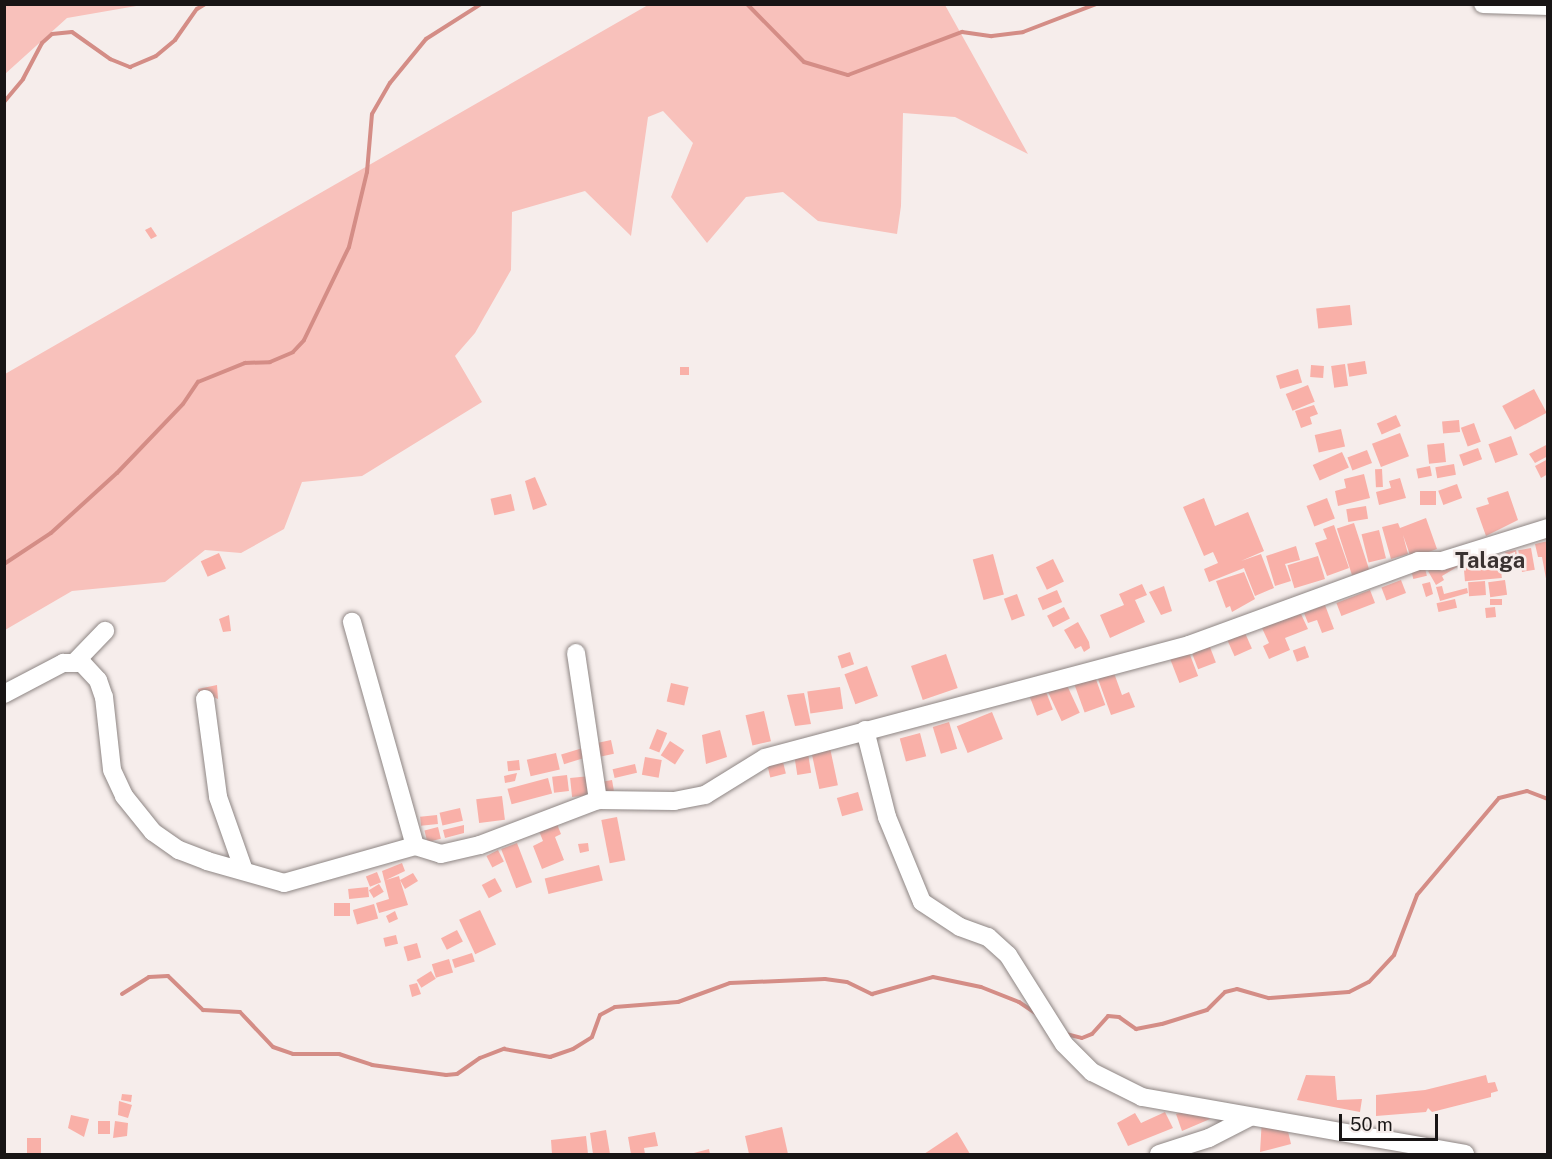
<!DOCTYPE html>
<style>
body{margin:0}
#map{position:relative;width:1552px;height:1159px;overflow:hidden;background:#f6edeb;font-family:"Public Sans",sans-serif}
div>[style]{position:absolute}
.green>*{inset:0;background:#f8c1bb}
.stream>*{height:4px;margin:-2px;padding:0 2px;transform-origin:2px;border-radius:2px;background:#d48d86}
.building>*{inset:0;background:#f9b0a8;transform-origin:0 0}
.roads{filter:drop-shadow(0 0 2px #8e8684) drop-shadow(0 0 2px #8e8684)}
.minor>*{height:18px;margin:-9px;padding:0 9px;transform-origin:9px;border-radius:9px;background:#fff}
span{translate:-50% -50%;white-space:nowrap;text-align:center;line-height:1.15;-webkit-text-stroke:5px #f6edeb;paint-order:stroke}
.quarter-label{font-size:22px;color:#3a3231;font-weight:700}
.frame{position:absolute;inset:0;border:6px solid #181515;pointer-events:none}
.scale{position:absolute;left:1339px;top:1114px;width:99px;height:27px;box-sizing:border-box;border:3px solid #181515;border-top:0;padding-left:8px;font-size:18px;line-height:21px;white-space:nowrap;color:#181515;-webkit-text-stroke:4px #f6edeb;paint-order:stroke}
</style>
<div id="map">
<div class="green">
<i style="clip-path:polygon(5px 4px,142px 4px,142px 5px,67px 18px,5px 74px)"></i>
<i style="clip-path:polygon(648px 5px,945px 5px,1028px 154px,955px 117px,903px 113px,901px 206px,897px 234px,818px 221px,783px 192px,746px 197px,707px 243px,671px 197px,693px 143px,663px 111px,648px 117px,631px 236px,585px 191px,512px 212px,511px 270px,475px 333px,455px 356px,482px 402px,362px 476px,302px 482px,284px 529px,241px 553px,205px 550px,165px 582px,72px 591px,5px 630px,5px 374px)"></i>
</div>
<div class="stream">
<i style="left:747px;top:4px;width:81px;rotate:45.5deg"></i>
<i style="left:804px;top:62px;width:46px;rotate:16.5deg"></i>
<i style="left:848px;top:75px;width:122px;rotate:-20.7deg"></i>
<i style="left:962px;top:32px;width:30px;rotate:8deg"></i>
<i style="left:992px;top:36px;width:31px;rotate:-7deg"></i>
<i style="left:1023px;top:32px;width:78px;rotate:-21deg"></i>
<i style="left:4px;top:102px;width:30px;rotate:-50deg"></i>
<i style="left:23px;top:79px;width:41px;rotate:-62.2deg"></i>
<i style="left:42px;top:43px;width:13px;rotate:-42deg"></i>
<i style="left:52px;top:34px;width:20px;rotate:-6deg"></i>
<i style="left:72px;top:32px;width:47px;rotate:35.4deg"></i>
<i style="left:110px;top:59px;width:22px;rotate:22deg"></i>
<i style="left:130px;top:67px;width:28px;rotate:-23deg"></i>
<i style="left:156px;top:56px;width:25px;rotate:-40deg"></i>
<i style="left:175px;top:40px;width:38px;rotate:-55deg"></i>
<i style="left:197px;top:9px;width:9px;rotate:-32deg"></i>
<i style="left:4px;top:564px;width:56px;rotate:-33.4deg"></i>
<i style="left:51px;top:533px;width:89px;rotate:-42.3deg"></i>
<i style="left:117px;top:473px;width:95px;rotate:-46.3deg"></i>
<i style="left:183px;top:404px;width:27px;rotate:-56deg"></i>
<i style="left:198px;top:382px;width:51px;rotate:-22deg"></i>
<i style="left:245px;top:363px;width:25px;rotate:-2deg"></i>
<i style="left:270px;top:362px;width:25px;rotate:-23deg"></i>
<i style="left:293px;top:352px;width:16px;rotate:-47deg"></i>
<i style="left:304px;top:340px;width:103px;rotate:-64.2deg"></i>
<i style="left:349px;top:247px;width:77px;rotate:-76.5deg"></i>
<i style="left:367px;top:172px;width:58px;rotate:-85.1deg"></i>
<i style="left:372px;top:114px;width:36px;rotate:-60deg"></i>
<i style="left:390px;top:83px;width:57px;rotate:-50.7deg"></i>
<i style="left:426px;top:39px;width:65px;rotate:-32.5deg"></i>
<i style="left:122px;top:994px;width:32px;rotate:-32deg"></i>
<i style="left:149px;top:977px;width:19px;rotate:-3deg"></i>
<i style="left:168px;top:976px;width:49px;rotate:44.2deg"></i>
<i style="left:203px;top:1010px;width:37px;rotate:3deg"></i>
<i style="left:240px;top:1012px;width:48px;rotate:46.7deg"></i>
<i style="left:273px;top:1047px;width:21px;rotate:19deg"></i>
<i style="left:293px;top:1054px;width:46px"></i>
<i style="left:339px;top:1054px;width:35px;rotate:18deg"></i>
<i style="left:372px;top:1065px;width:75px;rotate:7.7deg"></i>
<i style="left:446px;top:1075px;width:11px;rotate:-5deg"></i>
<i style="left:457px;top:1074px;width:28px;rotate:-35deg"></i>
<i style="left:480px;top:1058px;width:26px;rotate:-21deg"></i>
<i style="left:504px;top:1049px;width:47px;rotate:9.9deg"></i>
<i style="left:550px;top:1057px;width:24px;rotate:-19deg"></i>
<i style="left:573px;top:1049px;width:22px;rotate:-32deg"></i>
<i style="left:592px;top:1037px;width:23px;rotate:-70deg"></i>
<i style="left:600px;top:1015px;width:17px;rotate:-28deg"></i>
<i style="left:615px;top:1007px;width:63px;rotate:-4.5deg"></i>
<i style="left:678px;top:1002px;width:55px;rotate:-20.1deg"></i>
<i style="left:730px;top:983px;width:95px;rotate:-2.4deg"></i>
<i style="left:825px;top:979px;width:22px;rotate:8deg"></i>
<i style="left:847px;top:982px;width:28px;rotate:26deg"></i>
<i style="left:872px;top:994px;width:63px;rotate:-15.6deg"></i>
<i style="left:933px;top:977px;width:49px;rotate:11.8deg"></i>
<i style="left:981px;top:987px;width:41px;rotate:21.5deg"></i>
<i style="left:1019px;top:1002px;width:22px;rotate:34deg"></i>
<i style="left:1066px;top:1034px;width:16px;rotate:14deg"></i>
<i style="left:1082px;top:1038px;width:11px;rotate:-22deg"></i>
<i style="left:1092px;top:1034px;width:24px;rotate:-48deg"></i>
<i style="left:1108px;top:1016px;width:11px;rotate:5deg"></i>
<i style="left:1119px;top:1017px;width:21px;rotate:35deg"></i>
<i style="left:1136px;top:1029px;width:26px;rotate:-11deg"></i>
<i style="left:1162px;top:1024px;width:47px;rotate:-17.3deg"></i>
<i style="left:1207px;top:1010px;width:25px;rotate:-45deg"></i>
<i style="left:1225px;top:992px;width:12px;rotate:-14deg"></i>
<i style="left:1237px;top:989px;width:33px;rotate:16deg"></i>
<i style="left:1269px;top:998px;width:80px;rotate:-4.3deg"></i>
<i style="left:1349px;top:992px;width:22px;rotate:-27deg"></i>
<i style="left:1369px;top:982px;width:37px;rotate:-47deg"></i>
<i style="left:1394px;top:955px;width:64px;rotate:-69deg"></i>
<i style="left:1417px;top:895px;width:127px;rotate:-49.8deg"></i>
<i style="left:1499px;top:798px;width:29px;rotate:-14deg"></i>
<i style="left:1527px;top:791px;width:22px;rotate:21deg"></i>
</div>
<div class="building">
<i style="clip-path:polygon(151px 227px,157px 236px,151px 239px,145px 230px)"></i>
<i style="left:1350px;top:305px;width:20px;height:34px;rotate:84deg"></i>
<i style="left:1365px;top:361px;width:13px;height:18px;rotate:81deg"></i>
<i style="left:1345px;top:364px;width:22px;height:14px;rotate:82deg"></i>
<i style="left:1311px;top:365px;width:13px;height:12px;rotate:4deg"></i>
<i style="left:689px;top:367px;width:8px;height:9px;rotate:90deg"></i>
<i style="left:1298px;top:369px;width:14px;height:23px;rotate:73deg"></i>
<i style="left:1308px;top:385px;width:18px;height:24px;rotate:68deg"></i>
<i style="left:1534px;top:389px;width:27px;height:36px;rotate:62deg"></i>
<i style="clip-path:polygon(1314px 405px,1318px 414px,1310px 417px,1312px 424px,1301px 428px,1295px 411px)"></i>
<i style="left:1396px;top:415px;width:12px;height:21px;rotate:66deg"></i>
<i style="left:1459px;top:420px;width:12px;height:17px;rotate:85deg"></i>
<i style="left:1474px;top:423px;width:20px;height:14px;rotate:70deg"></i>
<i style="left:1341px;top:429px;width:18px;height:27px;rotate:77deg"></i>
<i style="left:1400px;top:433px;width:25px;height:30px;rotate:69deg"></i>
<i style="left:1511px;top:436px;width:20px;height:24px;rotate:70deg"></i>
<i style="left:1444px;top:443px;width:19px;height:17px;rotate:84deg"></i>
<i style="clip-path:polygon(1548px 444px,1548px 456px,1535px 463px,1529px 454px)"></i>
<i style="left:1478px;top:448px;width:12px;height:20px;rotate:70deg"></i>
<i style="left:1367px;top:450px;width:14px;height:21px;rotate:69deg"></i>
<i style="left:1342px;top:452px;width:17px;height:32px;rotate:66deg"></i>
<i style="clip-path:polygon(1548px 459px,1548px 474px,1541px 478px,1535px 466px)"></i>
<i style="left:1454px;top:464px;width:11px;height:19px;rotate:80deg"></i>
<i style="left:1430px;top:466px;width:10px;height:14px;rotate:79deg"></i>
<i style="left:1382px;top:469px;width:18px;height:7px;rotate:87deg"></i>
<i style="clip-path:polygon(1364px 474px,1370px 498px,1338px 506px,1335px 491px,1346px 488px,1344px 479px)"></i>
<i style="clip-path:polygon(535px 477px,547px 505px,533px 510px,525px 481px)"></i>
<i style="clip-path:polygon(1400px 478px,1406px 498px,1379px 505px,1376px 492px,1391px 488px,1389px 481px)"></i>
<i style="left:1457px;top:484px;width:15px;height:20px;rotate:70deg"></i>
<i style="left:1420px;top:491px;width:16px;height:14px"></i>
<i style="clip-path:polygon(1508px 491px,1518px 520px,1486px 536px,1476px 508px,1489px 504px,1487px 498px)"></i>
<i style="left:511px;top:494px;width:17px;height:21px;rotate:77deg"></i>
<i style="clip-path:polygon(1204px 498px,1215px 526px,1248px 512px,1264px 551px,1241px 561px,1261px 554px,1274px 588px,1255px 596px,1244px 568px,1209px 582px,1204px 569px,1218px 563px,1213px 552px,1204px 556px,1183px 507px)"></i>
<i style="left:1327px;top:498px;width:22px;height:22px;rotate:69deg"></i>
<i style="left:1366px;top:506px;width:13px;height:20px;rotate:81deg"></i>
<i style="clip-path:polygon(1426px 518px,1437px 549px,1411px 558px,1403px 535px,1408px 554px,1391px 559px,1382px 527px,1398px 523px,1400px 528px)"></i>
<i style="left:1354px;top:523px;width:49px;height:18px;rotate:72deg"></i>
<i style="clip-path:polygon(1334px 525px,1349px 568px,1327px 576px,1315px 543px,1327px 539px,1323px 529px)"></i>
<i style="left:1379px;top:530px;width:29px;height:18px;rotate:76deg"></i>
<i style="clip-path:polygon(1548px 541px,1548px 584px,1547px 584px,1542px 557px,1538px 557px,1535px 544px)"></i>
<i style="clip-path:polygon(1296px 546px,1300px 560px,1285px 564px,1291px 581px,1275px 586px,1266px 556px)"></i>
<i style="left:1531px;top:548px;width:22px;height:13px;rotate:80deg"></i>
<i style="left:1516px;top:550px;width:15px;height:11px;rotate:79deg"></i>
<i style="left:219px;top:553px;width:17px;height:20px;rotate:66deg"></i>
<i style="left:993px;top:554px;width:42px;height:21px;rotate:75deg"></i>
<i style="left:1318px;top:556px;width:24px;height:32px;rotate:73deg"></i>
<i style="left:1500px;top:557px;width:21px;height:37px;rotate:85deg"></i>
<i style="clip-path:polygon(1451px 558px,1457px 567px,1442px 576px,1444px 580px,1436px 585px,1428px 571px)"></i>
<i style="left:1053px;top:559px;width:25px;height:19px;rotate:64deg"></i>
<i style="left:1424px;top:564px;width:12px;height:14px;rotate:76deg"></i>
<i style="clip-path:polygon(1244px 572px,1255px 599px,1232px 612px,1230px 606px,1226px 608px,1216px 581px)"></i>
<i style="left:1401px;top:580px;width:14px;height:21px;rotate:69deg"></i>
<i style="left:1505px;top:580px;width:15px;height:17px;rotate:82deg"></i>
<i style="left:1485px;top:581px;width:14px;height:17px;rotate:86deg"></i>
<i style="clip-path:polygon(1430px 582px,1433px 594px,1426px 597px,1422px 584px)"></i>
<i style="clip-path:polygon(1142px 584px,1147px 595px,1135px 600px,1145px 622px,1110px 638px,1100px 615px,1124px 605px,1119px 594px)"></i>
<i style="clip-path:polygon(1164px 586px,1172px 611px,1161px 615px,1149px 592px)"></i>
<i style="clip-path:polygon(1442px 586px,1444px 594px,1467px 588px,1468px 593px,1440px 601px,1436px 587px)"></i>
<i style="left:1057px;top:590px;width:13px;height:21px;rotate:67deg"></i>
<i style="left:1370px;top:590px;width:14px;height:36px;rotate:69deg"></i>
<i style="left:1017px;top:594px;width:23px;height:14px;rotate:70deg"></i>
<i style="left:1455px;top:599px;width:9px;height:19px;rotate:77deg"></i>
<i style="left:1490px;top:599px;width:12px;height:6px"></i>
<i style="clip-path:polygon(1325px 605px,1334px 629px,1322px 633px,1317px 620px,1308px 623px,1304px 613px)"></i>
<i style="left:1064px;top:607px;width:13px;height:19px;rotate:63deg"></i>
<i style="left:1495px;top:607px;width:10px;height:10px;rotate:84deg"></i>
<i style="clip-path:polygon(1301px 614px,1308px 629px,1285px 638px,1290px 650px,1269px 659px,1263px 646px,1269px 643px,1261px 626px)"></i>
<i style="clip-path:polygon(229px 615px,231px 631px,223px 632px,219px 619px)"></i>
<i style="clip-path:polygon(1078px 622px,1089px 642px,1090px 648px,1084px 652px,1081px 646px,1075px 649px,1064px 630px)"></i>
<i style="left:1245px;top:633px;width:17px;height:19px;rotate:66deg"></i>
<i style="left:1208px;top:642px;width:22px;height:19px;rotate:69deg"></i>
<i style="left:1305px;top:646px;width:12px;height:13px;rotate:70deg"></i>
<i style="left:1187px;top:647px;width:31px;height:20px;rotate:69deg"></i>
<i style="left:850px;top:652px;width:13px;height:13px;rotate:72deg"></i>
<i style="left:946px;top:654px;width:36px;height:37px;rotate:71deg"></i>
<i style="left:867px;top:666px;width:32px;height:24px;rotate:70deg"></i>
<i style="clip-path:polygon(1114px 673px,1122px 695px,1129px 692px,1135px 707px,1111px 715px,1098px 679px)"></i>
<i style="left:1094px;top:674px;width:33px;height:22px;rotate:70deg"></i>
<i style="left:1065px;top:681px;width:35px;height:20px;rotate:65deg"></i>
<i style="left:671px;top:683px;width:18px;height:19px;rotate:13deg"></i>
<i style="clip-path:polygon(217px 685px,218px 699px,208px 695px,201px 699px,198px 689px)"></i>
<i style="left:840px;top:687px;width:22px;height:33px;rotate:82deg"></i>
<i style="left:1045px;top:689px;width:22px;height:17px;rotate:69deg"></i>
<i style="clip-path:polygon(804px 693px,811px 724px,795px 726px,787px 695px)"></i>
<i style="left:764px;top:711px;width:31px;height:19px;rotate:77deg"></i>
<i style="left:992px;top:712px;width:29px;height:38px;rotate:68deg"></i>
<i style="left:949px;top:722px;width:28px;height:17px;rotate:73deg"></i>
<i style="left:657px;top:729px;width:11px;height:21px;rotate:22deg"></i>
<i style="clip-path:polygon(720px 730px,727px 757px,706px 764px,702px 735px)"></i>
<i style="left:920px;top:733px;width:24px;height:21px;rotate:75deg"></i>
<i style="left:611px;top:740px;width:14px;height:19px;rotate:78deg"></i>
<i style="left:670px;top:741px;width:17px;height:17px;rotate:33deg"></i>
<i style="left:586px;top:747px;width:10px;height:26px;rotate:73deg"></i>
<i style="left:830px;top:748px;width:38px;height:19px;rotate:78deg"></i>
<i style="left:556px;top:753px;width:17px;height:30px;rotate:77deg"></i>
<i style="left:808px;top:753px;width:20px;height:14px;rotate:81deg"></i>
<i style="left:645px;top:757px;width:17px;height:18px;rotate:10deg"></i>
<i style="left:782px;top:758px;width:16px;height:16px;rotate:76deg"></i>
<i style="left:519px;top:760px;width:10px;height:12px;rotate:84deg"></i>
<i style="left:635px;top:764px;width:9px;height:23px;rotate:77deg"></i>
<i style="clip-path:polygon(517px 773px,515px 781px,505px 783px,504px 776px)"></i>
<i style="left:567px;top:775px;width:16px;height:15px;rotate:83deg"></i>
<i style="left:590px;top:776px;width:19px;height:20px;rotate:84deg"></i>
<i style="left:548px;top:778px;width:16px;height:42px;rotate:75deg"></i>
<i style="left:612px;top:780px;width:11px;height:10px;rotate:80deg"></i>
<i style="left:858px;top:792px;width:19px;height:22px;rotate:74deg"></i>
<i style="left:502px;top:796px;width:24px;height:26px;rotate:83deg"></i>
<i style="left:460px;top:808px;width:13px;height:21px;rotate:77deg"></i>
<i style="left:437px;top:815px;width:9px;height:17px;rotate:84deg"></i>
<i style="left:617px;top:817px;width:44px;height:16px;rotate:79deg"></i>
<i style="clip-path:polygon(555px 819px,561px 834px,555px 837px,564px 860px,542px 869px,533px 846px,543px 841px,537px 826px)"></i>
<i style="clip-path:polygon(464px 825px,464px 833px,445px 838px,443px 830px)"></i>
<i style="left:438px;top:827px;width:12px;height:14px;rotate:76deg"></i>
<i style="left:517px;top:843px;width:42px;height:17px;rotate:69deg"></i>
<i style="clip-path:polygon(588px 843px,589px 851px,580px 853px,578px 844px)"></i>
<i style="left:498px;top:850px;width:13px;height:13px;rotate:63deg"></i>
<i style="clip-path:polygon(402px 863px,405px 871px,386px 880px,399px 876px,400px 880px,413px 873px,418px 881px,405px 889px,400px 880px,408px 905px,379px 913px,376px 903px,389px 899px,382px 871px)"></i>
<i style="left:599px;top:865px;width:16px;height:56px;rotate:76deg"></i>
<i style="left:377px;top:872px;width:11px;height:12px;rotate:68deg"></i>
<i style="left:495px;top:878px;width:15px;height:15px;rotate:62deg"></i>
<i style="left:379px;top:884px;width:9px;height:12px;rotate:58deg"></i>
<i style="left:368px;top:887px;width:10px;height:20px;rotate:84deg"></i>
<i style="left:334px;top:903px;width:16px;height:13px"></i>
<i style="left:374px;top:904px;width:15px;height:22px;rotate:74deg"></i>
<i style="left:480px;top:910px;width:38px;height:23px;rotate:65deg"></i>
<i style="clip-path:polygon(395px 911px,398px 919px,389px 923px,386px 916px)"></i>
<i style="left:457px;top:930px;width:13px;height:18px;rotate:63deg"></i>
<i style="left:396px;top:935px;width:9px;height:13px;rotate:77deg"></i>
<i style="left:417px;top:943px;width:15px;height:14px;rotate:74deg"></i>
<i style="left:472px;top:953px;width:9px;height:21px;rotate:72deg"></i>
<i style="left:449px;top:959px;width:14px;height:18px;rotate:73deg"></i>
<i style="left:431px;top:971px;width:9px;height:17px;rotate:58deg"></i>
<i style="clip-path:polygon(417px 983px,421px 994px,412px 997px,409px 985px)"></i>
<i style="clip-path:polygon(1306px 1075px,1335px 1076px,1337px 1100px,1362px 1099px,1360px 1112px,1297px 1100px)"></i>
<i style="clip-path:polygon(1486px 1075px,1488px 1083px,1495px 1082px,1498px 1091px,1491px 1093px,1491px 1097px,1432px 1112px,1428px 1108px,1426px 1112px,1376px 1116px,1376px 1095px,1425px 1090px)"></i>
<i style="clip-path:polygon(122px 1094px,132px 1095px,131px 1102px,121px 1100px)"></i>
<i style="clip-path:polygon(119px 1101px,132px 1105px,128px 1118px,118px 1115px)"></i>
<i style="clip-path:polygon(1196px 1107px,1210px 1119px,1182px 1131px,1176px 1114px)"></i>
<i style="clip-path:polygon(1165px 1112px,1173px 1128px,1128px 1146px,1117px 1123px,1135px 1113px,1141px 1123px)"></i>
<i style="clip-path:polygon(71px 1115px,89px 1119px,84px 1137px,68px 1128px)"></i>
<i style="clip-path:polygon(1262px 1119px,1286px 1123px,1291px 1144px,1260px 1152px)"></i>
<i style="left:98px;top:1121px;width:12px;height:13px"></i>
<i style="clip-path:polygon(115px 1121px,128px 1123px,127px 1136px,113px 1138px)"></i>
<i style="clip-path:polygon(782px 1127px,788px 1154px,749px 1154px,745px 1136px)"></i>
<i style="clip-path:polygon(606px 1130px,610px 1154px,593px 1154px,590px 1133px)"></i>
<i style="clip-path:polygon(655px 1132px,658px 1146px,644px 1148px,645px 1154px,631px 1154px,628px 1137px)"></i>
<i style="clip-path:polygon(957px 1132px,970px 1154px,924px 1154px)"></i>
<i style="clip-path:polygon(586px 1136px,588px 1154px,552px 1154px,551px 1140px)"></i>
<i style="left:27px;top:1138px;width:14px;height:16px"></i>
<i style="clip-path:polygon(709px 1149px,710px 1154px,690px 1154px)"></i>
</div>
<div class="roads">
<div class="minor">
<i style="left:1483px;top:4px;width:65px;rotate:1.8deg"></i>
<i style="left:576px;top:653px;width:149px;rotate:81.5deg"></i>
<i style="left:76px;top:661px;width:42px;rotate:-46deg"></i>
<i style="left:4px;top:694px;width:67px;rotate:-27.7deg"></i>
<i style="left:63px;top:663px;width:19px"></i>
<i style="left:82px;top:663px;width:23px;rotate:47deg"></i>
<i style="left:98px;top:680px;width:18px;rotate:71deg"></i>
<i style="left:104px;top:697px;width:73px;rotate:83.7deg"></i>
<i style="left:112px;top:770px;width:29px;rotate:65deg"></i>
<i style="left:124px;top:796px;width:46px;rotate:51.1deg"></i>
<i style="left:153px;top:832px;width:32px;rotate:35deg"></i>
<i style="left:179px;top:850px;width:30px;rotate:21deg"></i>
<i style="left:207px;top:861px;width:80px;rotate:15.9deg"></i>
<i style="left:284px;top:883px;width:136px;rotate:-15.8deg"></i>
<i style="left:415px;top:846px;width:233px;rotate:-105.7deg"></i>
<i style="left:205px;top:699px;width:99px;rotate:82.4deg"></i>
<i style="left:218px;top:797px;width:78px;rotate:70.6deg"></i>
<i style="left:865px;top:730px;width:90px;rotate:75.8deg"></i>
<i style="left:887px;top:817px;width:92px;rotate:67.6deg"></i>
<i style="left:922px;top:902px;width:45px;rotate:33.3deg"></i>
<i style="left:960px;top:927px;width:30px;rotate:20deg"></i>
<i style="left:988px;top:937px;width:27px;rotate:42deg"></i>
<i style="left:1008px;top:955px;width:105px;rotate:57.8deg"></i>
<i style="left:1064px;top:1044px;width:40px;rotate:45deg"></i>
<i style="left:1092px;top:1072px;width:56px;rotate:26.6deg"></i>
<i style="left:1142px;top:1097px;width:328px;rotate:10deg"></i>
<i style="left:415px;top:846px;width:27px;rotate:17deg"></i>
<i style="left:441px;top:854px;width:40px;rotate:-13deg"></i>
<i style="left:480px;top:845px;width:126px;rotate:-20.9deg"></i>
<i style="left:598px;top:800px;width:76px;rotate:0.8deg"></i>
<i style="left:674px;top:801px;width:32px;rotate:-11deg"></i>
<i style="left:705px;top:795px;width:70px;rotate:-31.7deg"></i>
<i style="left:765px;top:758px;width:439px;rotate:-14.9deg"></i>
<i style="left:1189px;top:645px;width:244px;rotate:-20.1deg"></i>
<i style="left:1418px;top:561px;width:24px"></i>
<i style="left:1442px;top:561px;width:111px;rotate:-17.3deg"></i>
<i style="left:1159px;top:1154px;width:52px;rotate:-17.7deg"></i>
<i style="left:1209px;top:1138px;width:46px;rotate:-27.1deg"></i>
</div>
</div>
<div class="quarter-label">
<span style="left:1490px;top:561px">Talaga</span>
</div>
<div class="frame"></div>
<div class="scale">50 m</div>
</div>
